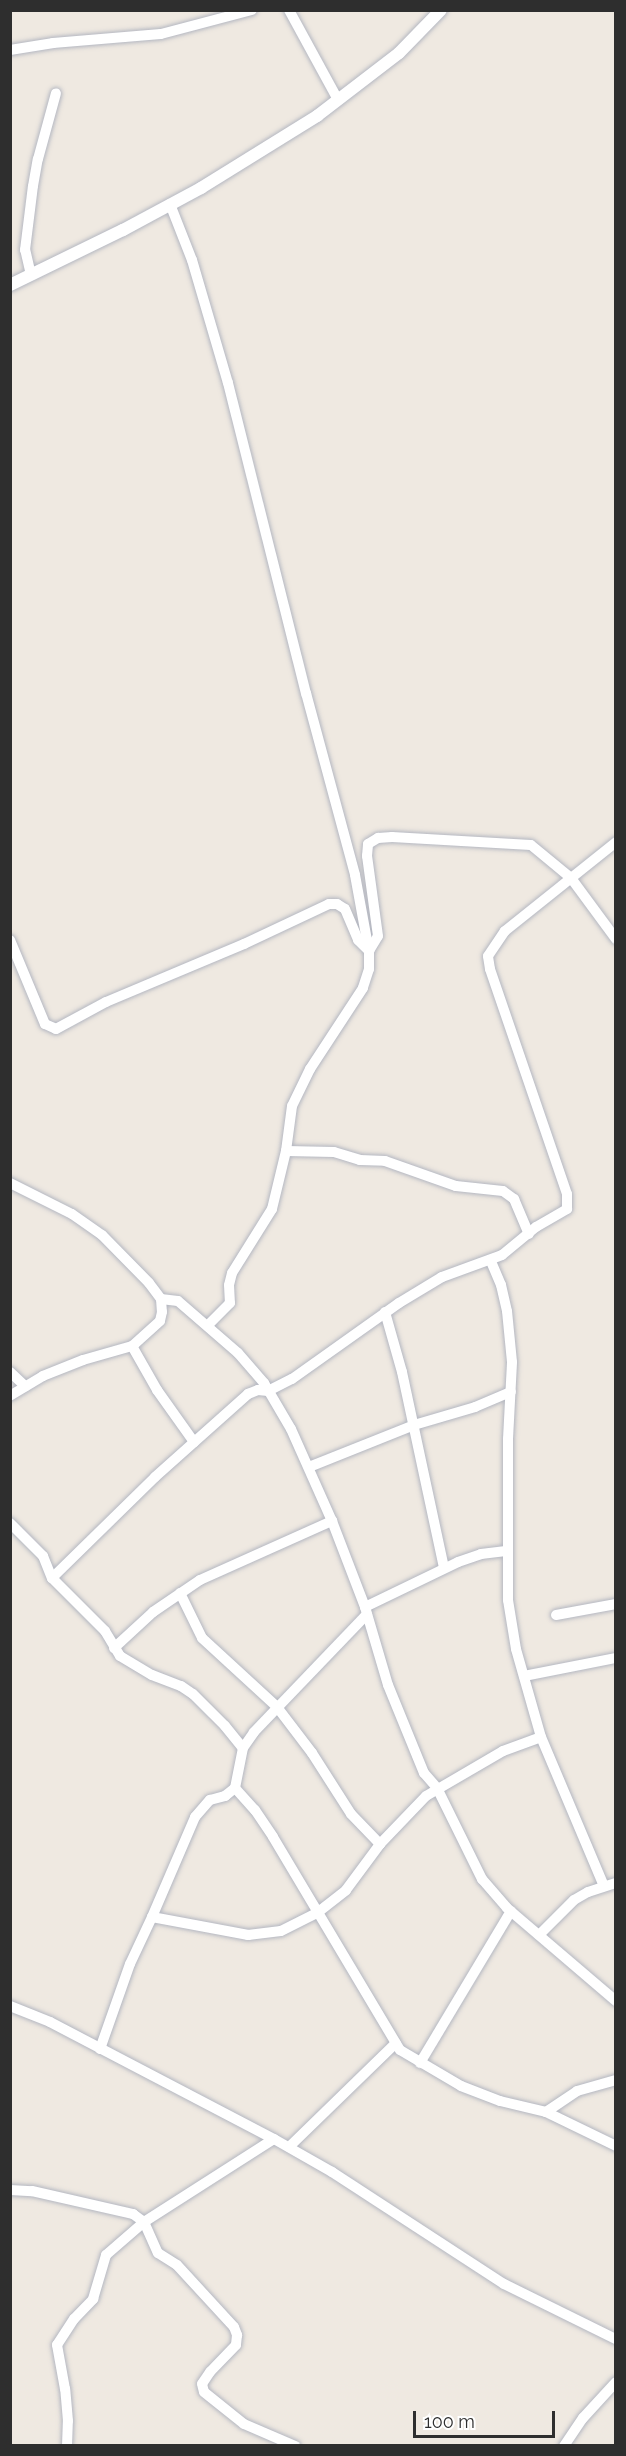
<!DOCTYPE html>
<style>
body{margin:0}
#map{position:relative;width:626px;height:2456px;overflow:hidden;background:#efe9e1;font-family:Raleway,sans-serif}
div>[style]{position:absolute}
.roads{filter:drop-shadow(0 0 2px #b4b7c1) drop-shadow(0 0 2px #b4b7c1)}
.minor>*{height:10px;margin:-5px;padding:0 5px;transform-origin:5px;border-radius:5px;background:#fff}
.tertiary>*{height:12px;margin:-6px;padding:0 6px;transform-origin:6px;border-radius:6px;background:#fff}
span{translate:-50% -50%;white-space:nowrap;text-align:center;line-height:1.15;-webkit-text-stroke:4.5px #fff;paint-order:stroke}
.frame{position:absolute;inset:0;border:12px solid #2e2e2e;pointer-events:none}
.scale{position:absolute;left:413px;top:2411px;width:142px;height:27px;box-sizing:border-box;border:3px solid #2e2e2e;border-top:0;padding-left:8px;font-size:18px;line-height:21px;white-space:nowrap;color:#2e2e2e;-webkit-text-stroke:4px #fff;paint-order:stroke}
</style>
<div id="map">
<div class="roads">
<div class="minor">
<i style="left:289px;top:10px;width:102px;rotate:61.4deg"></i>
<i style="left:10px;top:50px;width:44px;rotate:-9.2deg"></i>
<i style="left:53px;top:43px;width:108px;rotate:-4.8deg"></i>
<i style="left:161px;top:34px;width:94px;rotate:-14.8deg"></i>
<i style="left:170px;top:204px;width:60px;rotate:68.6deg"></i>
<i style="left:192px;top:260px;width:128px;rotate:73.7deg"></i>
<i style="left:228px;top:383px;width:320px;rotate:75.9deg"></i>
<i style="left:306px;top:693px;width:188px;rotate:74.9deg"></i>
<i style="left:355px;top:875px;width:77px;rotate:79.6deg"></i>
<i style="left:369px;top:951px;width:18px;rotate:90deg"></i>
<i style="left:369px;top:969px;width:20px;rotate:108deg"></i>
<i style="left:363px;top:988px;width:97px;rotate:123.2deg"></i>
<i style="left:310px;top:1069px;width:41px;rotate:115.9deg"></i>
<i style="left:292px;top:1106px;width:45px;rotate:97.6deg"></i>
<i style="left:286px;top:1151px;width:60px;rotate:103.6deg"></i>
<i style="left:272px;top:1209px;width:75px;rotate:122deg"></i>
<i style="left:232px;top:1273px;width:12px;rotate:104deg"></i>
<i style="left:229px;top:1285px;width:18px;rotate:87deg"></i>
<i style="left:230px;top:1303px;width:31px;rotate:135deg"></i>
<i style="left:31px;top:275px;width:26px;rotate:-103deg"></i>
<i style="left:25px;top:250px;width:64px;rotate:-82.9deg"></i>
<i style="left:33px;top:186px;width:27px;rotate:-80deg"></i>
<i style="left:38px;top:159px;width:68px;rotate:-74.7deg"></i>
<i style="left:10px;top:940px;width:91px;rotate:67.4deg"></i>
<i style="left:45px;top:1024px;width:12px;rotate:24deg"></i>
<i style="left:56px;top:1029px;width:57px;rotate:-28.4deg"></i>
<i style="left:106px;top:1002px;width:150px;rotate:-22.8deg"></i>
<i style="left:244px;top:944px;width:94px;rotate:-25.2deg"></i>
<i style="left:329px;top:904px;width:8px"></i>
<i style="left:337px;top:904px;width:9px;rotate:32deg"></i>
<i style="left:345px;top:909px;width:34px;rotate:67deg"></i>
<i style="left:358px;top:940px;width:16px;rotate:45deg"></i>
<i style="left:369px;top:951px;width:17px;rotate:-59deg"></i>
<i style="left:378px;top:936px;width:81px;rotate:-97.8deg"></i>
<i style="left:367px;top:856px;width:12px;rotate:-85deg"></i>
<i style="left:368px;top:844px;width:12px;rotate:-31deg"></i>
<i style="left:378px;top:838px;width:14px;rotate:-4deg"></i>
<i style="left:392px;top:837px;width:139px;rotate:3.3deg"></i>
<i style="left:531px;top:845px;width:52px;rotate:39.5deg"></i>
<i style="left:571px;top:878px;width:76px;rotate:53.6deg"></i>
<i style="left:286px;top:1151px;width:48px;rotate:1.2deg"></i>
<i style="left:334px;top:1152px;width:27px;rotate:17deg"></i>
<i style="left:360px;top:1160px;width:25px;rotate:2deg"></i>
<i style="left:385px;top:1161px;width:75px;rotate:19.4deg"></i>
<i style="left:456px;top:1186px;width:47px;rotate:6.1deg"></i>
<i style="left:503px;top:1191px;width:14px;rotate:36deg"></i>
<i style="left:514px;top:1199px;width:38px;rotate:67deg"></i>
<i style="left:10px;top:1183px;width:69px;rotate:26.6deg"></i>
<i style="left:72px;top:1214px;width:37px;rotate:35deg"></i>
<i style="left:102px;top:1235px;width:67px;rotate:45.6deg"></i>
<i style="left:149px;top:1283px;width:20px;rotate:53deg"></i>
<i style="left:161px;top:1299px;width:13px;rotate:86deg"></i>
<i style="left:162px;top:1312px;width:9px;rotate:103deg"></i>
<i style="left:160px;top:1321px;width:38px;rotate:138deg"></i>
<i style="left:132px;top:1346px;width:51px;rotate:164.1deg"></i>
<i style="left:83px;top:1360px;width:43px;rotate:158.2deg"></i>
<i style="left:43px;top:1376px;width:39px;rotate:149deg"></i>
<i style="left:161px;top:1299px;width:17px;rotate:7deg"></i>
<i style="left:178px;top:1301px;width:79px;rotate:40.9deg"></i>
<i style="left:238px;top:1353px;width:40px;rotate:49deg"></i>
<i style="left:264px;top:1383px;width:53px;rotate:59.6deg"></i>
<i style="left:291px;top:1429px;width:101px;rotate:66deg"></i>
<i style="left:332px;top:1521px;width:92px;rotate:69deg"></i>
<i style="left:365px;top:1607px;width:81px;rotate:73.6deg"></i>
<i style="left:388px;top:1685px;width:95px;rotate:67.8deg"></i>
<i style="left:424px;top:1773px;width:20px;rotate:49deg"></i>
<i style="left:437px;top:1788px;width:102px;rotate:63.7deg"></i>
<i style="left:482px;top:1879px;width:38px;rotate:49deg"></i>
<i style="left:507px;top:1908px;width:143px;rotate:40.5deg"></i>
<i style="left:385px;top:1312px;width:62px;rotate:74.2deg"></i>
<i style="left:402px;top:1372px;width:200px;rotate:77.9deg"></i>
<i style="left:132px;top:1346px;width:51px;rotate:60.4deg"></i>
<i style="left:157px;top:1390px;width:64px;rotate:54.6deg"></i>
<i style="left:10px;top:1372px;width:21px;rotate:43deg"></i>
<i style="left:309px;top:1467px;width:113px;rotate:-21.8deg"></i>
<i style="left:414px;top:1425px;width:64px;rotate:-16.4deg"></i>
<i style="left:475px;top:1407px;width:39px;rotate:-23deg"></i>
<i style="left:10px;top:1523px;width:47px;rotate:45deg"></i>
<i style="left:43px;top:1556px;width:24px;rotate:68deg"></i>
<i style="left:52px;top:1578px;width:75px;rotate:45deg"></i>
<i style="left:105px;top:1631px;width:29px;rotate:59deg"></i>
<i style="left:120px;top:1656px;width:37px;rotate:31deg"></i>
<i style="left:152px;top:1675px;width:31px;rotate:21deg"></i>
<i style="left:181px;top:1686px;width:14px;rotate:34deg"></i>
<i style="left:193px;top:1694px;width:45px;rotate:45deg"></i>
<i style="left:225px;top:1726px;width:28px;rotate:51deg"></i>
<i style="left:52px;top:1578px;width:144px;rotate:-44.4deg"></i>
<i style="left:155px;top:1477px;width:125px;rotate:-41.7deg"></i>
<i style="left:248px;top:1394px;width:11px;rotate:-22deg"></i>
<i style="left:258px;top:1390px;width:10px;rotate:6deg"></i>
<i style="left:268px;top:1391px;width:27px;rotate:-27deg"></i>
<i style="left:292px;top:1379px;width:131px;rotate:-35.4deg"></i>
<i style="left:399px;top:1303px;width:50px;rotate:-31.2deg"></i>
<i style="left:442px;top:1277px;width:64px;rotate:-20.1deg"></i>
<i style="left:502px;top:1255px;width:44px;rotate:-39.5deg"></i>
<i style="left:536px;top:1227px;width:36px;rotate:-30deg"></i>
<i style="left:567px;top:1209px;width:15px;rotate:-90deg"></i>
<i style="left:567px;top:1194px;width:238px;rotate:-108.9deg"></i>
<i style="left:490px;top:969px;width:13px;rotate:-99deg"></i>
<i style="left:488px;top:956px;width:30px;rotate:-56deg"></i>
<i style="left:505px;top:931px;width:142px;rotate:-38.7deg"></i>
<i style="left:180px;top:1593px;width:50px;rotate:63.9deg"></i>
<i style="left:202px;top:1638px;width:102px;rotate:42.6deg"></i>
<i style="left:277px;top:1707px;width:58px;rotate:52.7deg"></i>
<i style="left:312px;top:1753px;width:72px;rotate:57.4deg"></i>
<i style="left:351px;top:1814px;width:42px;rotate:46deg"></i>
<i style="left:365px;top:1607px;width:103px;rotate:-25.8deg"></i>
<i style="left:458px;top:1562px;width:24px;rotate:-19deg"></i>
<i style="left:481px;top:1554px;width:25px;rotate:-7deg"></i>
<i style="left:556px;top:1615px;width:61px;rotate:-10.4deg"></i>
<i style="left:114px;top:1648px;width:53px;rotate:-42.7deg"></i>
<i style="left:153px;top:1612px;width:57px;rotate:-34.2deg"></i>
<i style="left:200px;top:1580px;width:145px;rotate:-24.1deg"></i>
<i style="left:524px;top:1676px;width:94px;rotate:-11.1deg"></i>
<i style="left:541px;top:1737px;width:162px;rotate:67.1deg"></i>
<i style="left:235px;top:1788px;width:30px;rotate:48deg"></i>
<i style="left:255px;top:1810px;width:32px;rotate:56deg"></i>
<i style="left:273px;top:1837px;width:248px;rotate:59.2deg"></i>
<i style="left:400px;top:2050px;width:71px;rotate:30.5deg"></i>
<i style="left:461px;top:2086px;width:42px;rotate:21deg"></i>
<i style="left:500px;top:2101px;width:47px;rotate:13.4deg"></i>
<i style="left:546px;top:2112px;width:78px;rotate:25.9deg"></i>
<i style="left:152px;top:1917px;width:109px;rotate:-66.7deg"></i>
<i style="left:195px;top:1817px;width:23px;rotate:-49deg"></i>
<i style="left:210px;top:1800px;width:16px;rotate:-15deg"></i>
<i style="left:225px;top:1796px;width:13px;rotate:-39deg"></i>
<i style="left:235px;top:1788px;width:41px;rotate:-78.7deg"></i>
<i style="left:243px;top:1748px;width:19px;rotate:-55deg"></i>
<i style="left:254px;top:1732px;width:163px;rotate:-46.2deg"></i>
<i style="left:539px;top:1935px;width:49px;rotate:-45deg"></i>
<i style="left:574px;top:1900px;width:16px;rotate:-30deg"></i>
<i style="left:588px;top:1892px;width:29px;rotate:-18deg"></i>
<i style="left:10px;top:2006px;width:43px;rotate:21.8deg"></i>
<i style="left:50px;top:2022px;width:253px;rotate:27.6deg"></i>
<i style="left:274px;top:2139px;width:67px;rotate:29.6deg"></i>
<i style="left:332px;top:2172px;width:205px;rotate:33.1deg"></i>
<i style="left:504px;top:2284px;width:125px;rotate:26.2deg"></i>
<i style="left:100px;top:2049px;width:90px;rotate:-70.6deg"></i>
<i style="left:130px;top:1964px;width:52px;rotate:-64.9deg"></i>
<i style="left:152px;top:1917px;width:98px;rotate:10.6deg"></i>
<i style="left:248px;top:1935px;width:33px;rotate:-7deg"></i>
<i style="left:281px;top:1931px;width:40px;rotate:-26.6deg"></i>
<i style="left:317px;top:1913px;width:37px;rotate:-38deg"></i>
<i style="left:346px;top:1890px;width:57px;rotate:-53.5deg"></i>
<i style="left:380px;top:1844px;width:66px;rotate:-46.2deg"></i>
<i style="left:426px;top:1796px;width:89px;rotate:-30.3deg"></i>
<i style="left:503px;top:1751px;width:40px;rotate:-20.2deg"></i>
<i style="left:541px;top:1737px;width:91px;rotate:-105.9deg"></i>
<i style="left:516px;top:1649px;width:50px;rotate:-99.3deg"></i>
<i style="left:508px;top:1600px;width:161px;rotate:-90deg"></i>
<i style="left:508px;top:1439px;width:77px;rotate:-87deg"></i>
<i style="left:512px;top:1362px;width:51px;rotate:-95.6deg"></i>
<i style="left:507px;top:1311px;width:27px;rotate:-103deg"></i>
<i style="left:501px;top:1285px;width:26px;rotate:-113deg"></i>
<i style="left:420px;top:2063px;width:177px;rotate:-59.1deg"></i>
<i style="left:546px;top:2112px;width:37px;rotate:-34deg"></i>
<i style="left:577px;top:2091px;width:41px;rotate:-15.8deg"></i>
<i style="left:289px;top:2147px;width:149px;rotate:-44.2deg"></i>
<i style="left:10px;top:2190px;width:22px;rotate:3deg"></i>
<i style="left:32px;top:2191px;width:104px;rotate:12.8deg"></i>
<i style="left:133px;top:2214px;width:14px;rotate:36deg"></i>
<i style="left:144px;top:2222px;width:154px;rotate:-32.6deg"></i>
<i style="left:67px;top:2446px;width:25px;rotate:-88deg"></i>
<i style="left:68px;top:2421px;width:32px;rotate:-95deg"></i>
<i style="left:65px;top:2389px;width:45px;rotate:-100.3deg"></i>
<i style="left:57px;top:2345px;width:31px;rotate:-57deg"></i>
<i style="left:74px;top:2319px;width:28px;rotate:-46deg"></i>
<i style="left:93px;top:2299px;width:46px;rotate:-73.5deg"></i>
<i style="left:106px;top:2255px;width:50px;rotate:-41deg"></i>
<i style="left:144px;top:2222px;width:34px;rotate:66deg"></i>
<i style="left:158px;top:2253px;width:22px;rotate:32deg"></i>
<i style="left:177px;top:2265px;width:84px;rotate:47.4deg"></i>
<i style="left:234px;top:2327px;width:9px;rotate:69deg"></i>
<i style="left:237px;top:2335px;width:10px;rotate:96deg"></i>
<i style="left:236px;top:2345px;width:37px;rotate:134deg"></i>
<i style="left:210px;top:2372px;width:14px;rotate:124deg"></i>
<i style="left:202px;top:2384px;width:8px;rotate:76deg"></i>
<i style="left:204px;top:2392px;width:51px;rotate:38.7deg"></i>
<i style="left:244px;top:2424px;width:56px;rotate:23.3deg"></i>
<i style="left:564px;top:2446px;width:34px;rotate:-56deg"></i>
<i style="left:583px;top:2418px;width:49px;rotate:-47.5deg"></i>
</div>
<div class="tertiary">
<i style="left:10px;top:285px;width:126px;rotate:-26deg"></i>
<i style="left:123px;top:230px;width:89px;rotate:-28.3deg"></i>
<i style="left:201px;top:188px;width:137px;rotate:-31.8deg"></i>
<i style="left:317px;top:116px;width:103px;rotate:-37.5deg"></i>
<i style="left:399px;top:53px;width:60px;rotate:-45.7deg"></i>
</div>
</div>
<div class="frame"></div>
<div class="scale">100 m</div>
</div>
